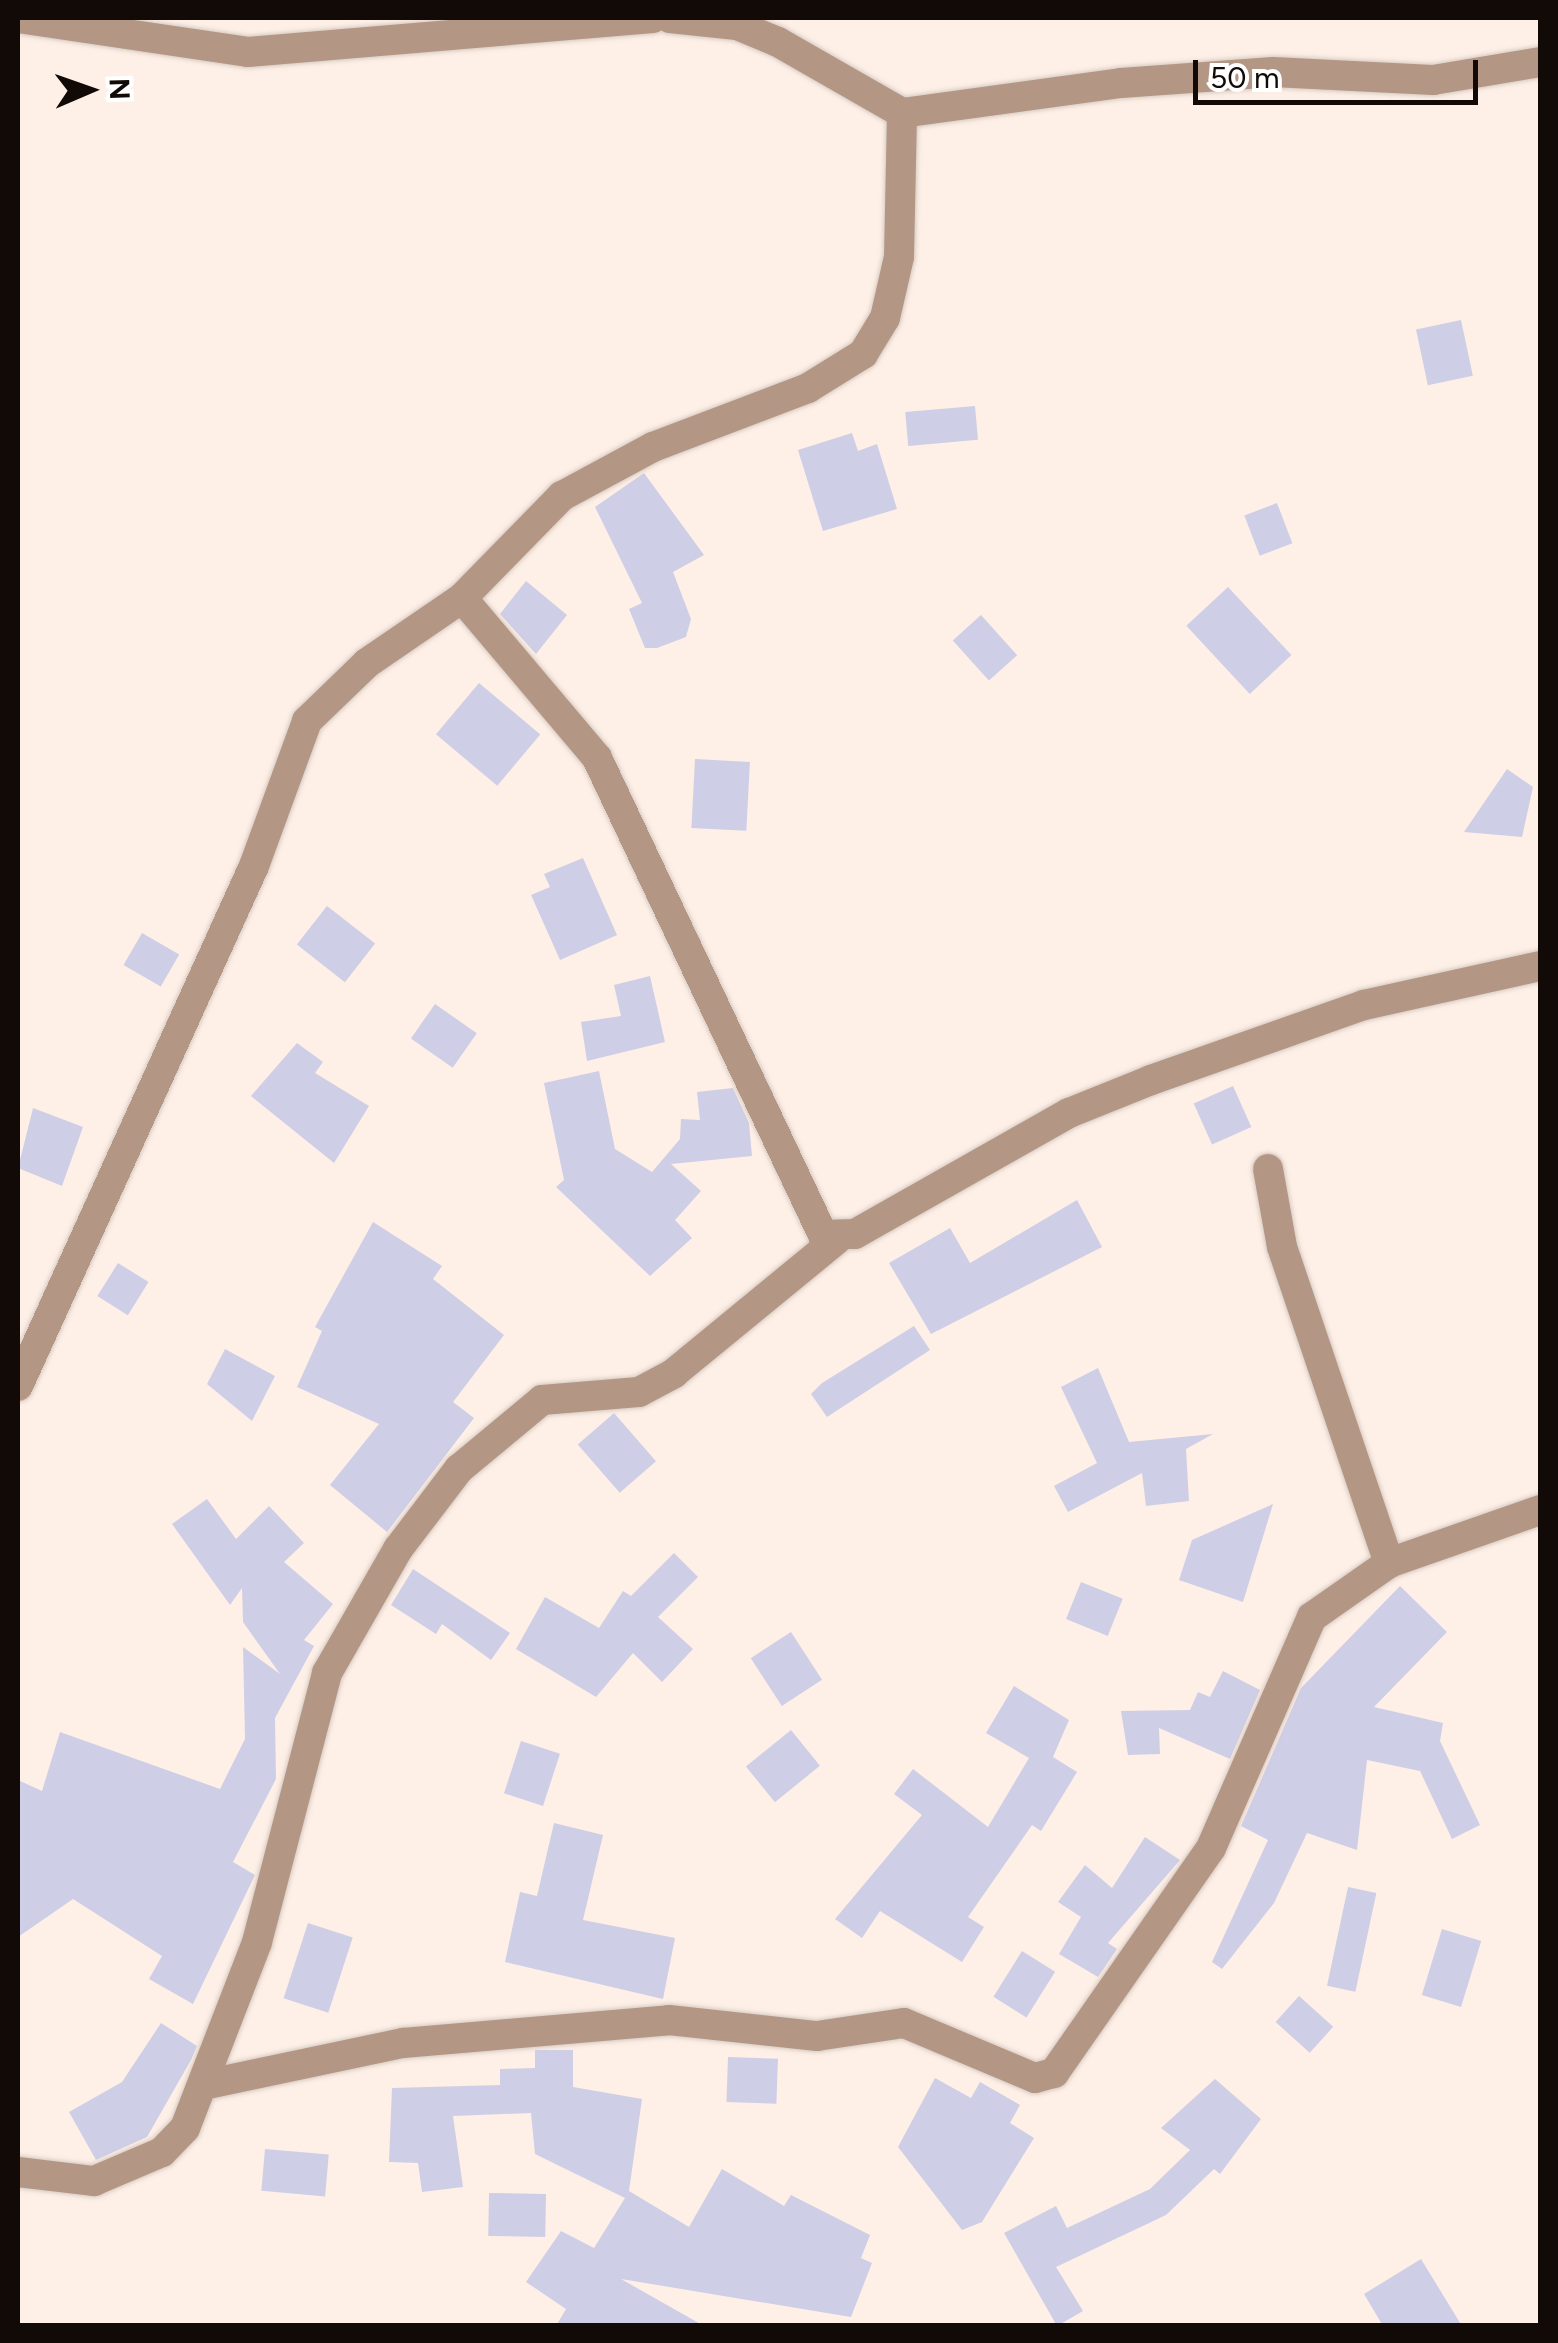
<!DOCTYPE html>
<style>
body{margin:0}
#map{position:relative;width:1558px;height:2343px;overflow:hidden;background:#fef0e7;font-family:Figtree,sans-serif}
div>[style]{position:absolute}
.building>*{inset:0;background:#cecee6;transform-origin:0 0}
.roads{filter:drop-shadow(0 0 2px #d8cbc3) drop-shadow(0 0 2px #d8cbc3)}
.minor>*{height:30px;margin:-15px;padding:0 15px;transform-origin:15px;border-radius:15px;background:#b39784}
span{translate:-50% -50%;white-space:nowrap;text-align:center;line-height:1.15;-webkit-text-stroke:8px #fff;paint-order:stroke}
.frame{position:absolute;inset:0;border:20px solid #110a06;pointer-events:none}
.north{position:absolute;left:40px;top:40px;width:100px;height:100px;-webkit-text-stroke:8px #fff;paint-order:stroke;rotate:88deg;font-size:28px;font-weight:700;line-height:40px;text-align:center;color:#110a06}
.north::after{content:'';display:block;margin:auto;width:35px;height:45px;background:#110a06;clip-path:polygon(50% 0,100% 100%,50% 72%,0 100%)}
.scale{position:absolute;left:1193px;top:60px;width:285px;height:45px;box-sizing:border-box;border:5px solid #110a06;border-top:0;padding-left:12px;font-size:30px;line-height:35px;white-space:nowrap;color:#110a06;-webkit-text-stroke:8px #fff;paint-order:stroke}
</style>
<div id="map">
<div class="building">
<i style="left:1461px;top:320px;width:57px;height:46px;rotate:78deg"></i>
<i style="left:975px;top:406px;width:34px;height:70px;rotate:85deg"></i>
<i style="clip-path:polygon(852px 433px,858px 451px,877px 444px,897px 509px,823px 531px,798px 450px)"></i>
<i style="clip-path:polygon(644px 473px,704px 555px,673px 572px,691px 619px,686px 637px,657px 648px,645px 648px,629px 609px,642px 603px,595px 507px)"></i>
<i style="left:1277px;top:503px;width:43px;height:35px;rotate:69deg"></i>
<i style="clip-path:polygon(526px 581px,567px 615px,536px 654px,500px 614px)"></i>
<i style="left:1228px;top:587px;width:93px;height:57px;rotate:47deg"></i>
<i style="left:981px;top:615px;width:54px;height:38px;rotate:48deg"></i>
<i style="left:479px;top:683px;width:80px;height:67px;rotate:40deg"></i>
<i style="left:695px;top:759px;width:55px;height:69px;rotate:3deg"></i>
<i style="clip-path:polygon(1507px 769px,1533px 787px,1522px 837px,1464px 832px)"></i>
<i style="clip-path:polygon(583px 858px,617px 935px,560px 960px,531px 895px,550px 887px,544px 874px)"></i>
<i style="left:327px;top:906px;width:61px;height:49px;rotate:38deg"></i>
<i style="left:142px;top:933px;width:43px;height:37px;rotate:30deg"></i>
<i style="clip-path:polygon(650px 976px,665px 1042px,587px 1061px,581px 1022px,621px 1016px,614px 985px)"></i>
<i style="left:435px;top:1004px;width:51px;height:42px;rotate:35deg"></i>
<i style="clip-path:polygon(297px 1043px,323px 1062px,315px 1073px,369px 1106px,334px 1163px,251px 1096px)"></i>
<i style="clip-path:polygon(599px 1071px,615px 1149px,652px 1172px,680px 1139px,681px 1119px,700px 1120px,697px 1092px,733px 1088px,749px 1123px,752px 1156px,671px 1164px,701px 1191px,675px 1220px,692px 1238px,650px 1276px,556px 1187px,564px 1180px,544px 1083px)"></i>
<i style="left:1233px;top:1086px;width:45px;height:43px;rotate:66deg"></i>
<i style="clip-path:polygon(33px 1108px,83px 1127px,62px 1186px,18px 1168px)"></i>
<i style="clip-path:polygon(1077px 1200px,1102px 1247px,931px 1334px,889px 1263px,950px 1228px,970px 1263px)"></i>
<i style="clip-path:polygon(373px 1222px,442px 1266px,433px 1279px,504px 1335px,453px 1402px,474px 1418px,387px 1532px,330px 1485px,379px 1424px,297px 1387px,322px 1331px,315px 1327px)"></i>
<i style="left:118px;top:1263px;width:36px;height:39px;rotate:32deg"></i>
<i style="clip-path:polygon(914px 1326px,930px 1350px,827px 1417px,811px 1394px,822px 1383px)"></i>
<i style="clip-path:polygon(225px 1349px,275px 1376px,252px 1421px,207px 1384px)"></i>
<i style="clip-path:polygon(1098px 1368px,1129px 1442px,1213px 1434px,1186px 1449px,1189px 1501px,1146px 1506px,1142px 1473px,1068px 1512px,1054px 1486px,1097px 1463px,1061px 1387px)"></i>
<i style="left:614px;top:1413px;width:64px;height:48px;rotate:49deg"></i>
<i style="clip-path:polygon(207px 1499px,236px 1539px,269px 1506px,304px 1543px,284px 1562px,333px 1604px,304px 1640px,314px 1646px,275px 1718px,276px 1779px,233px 1862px,255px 1875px,193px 2004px,149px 1979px,162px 1956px,73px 1899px,18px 1937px,18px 1780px,42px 1791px,60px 1732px,220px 1789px,245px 1739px,243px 1647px,280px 1674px,243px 1622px,242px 1588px,230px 1605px,172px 1524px)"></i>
<i style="clip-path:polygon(1273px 1504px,1243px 1602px,1179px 1580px,1192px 1540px)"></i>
<i style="clip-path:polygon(674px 1553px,698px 1577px,658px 1617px,693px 1649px,662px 1682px,633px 1653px,596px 1697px,516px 1649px,545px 1597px,599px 1628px,623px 1591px,631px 1596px)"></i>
<i style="clip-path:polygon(413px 1569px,510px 1633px,491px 1660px,442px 1624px,436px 1634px,391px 1605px)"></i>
<i style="left:1081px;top:1582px;width:45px;height:40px;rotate:22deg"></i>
<i style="clip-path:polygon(1400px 1586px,1447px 1632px,1374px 1707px,1443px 1723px,1440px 1741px,1480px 1825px,1452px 1839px,1420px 1771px,1367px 1760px,1357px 1850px,1307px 1833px,1274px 1903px,1222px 1969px,1212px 1962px,1268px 1840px,1241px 1826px,1301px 1688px)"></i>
<i style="left:791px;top:1632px;width:57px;height:48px;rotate:57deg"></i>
<i style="clip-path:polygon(1223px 1671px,1260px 1690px,1230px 1759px,1159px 1728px,1160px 1754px,1128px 1755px,1121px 1711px,1190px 1710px,1198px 1692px,1210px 1697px)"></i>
<i style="clip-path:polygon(1014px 1686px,1069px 1720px,1053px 1757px,1077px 1772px,1041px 1831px,1032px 1825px,968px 1917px,984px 1927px,962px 1962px,880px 1911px,862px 1938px,835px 1919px,922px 1815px,894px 1794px,913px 1769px,988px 1827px,1029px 1758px,986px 1733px)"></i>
<i style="left:791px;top:1730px;width:46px;height:58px;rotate:51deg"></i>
<i style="left:521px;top:1741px;width:41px;height:55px;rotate:18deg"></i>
<i style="clip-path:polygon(554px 1823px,603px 1835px,583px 1920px,675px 1938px,663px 1999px,505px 1962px,520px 1892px,537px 1896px)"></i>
<i style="clip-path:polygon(1145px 1837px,1180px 1860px,1108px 1943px,1117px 1949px,1098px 1977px,1059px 1954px,1081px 1917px,1058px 1902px,1085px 1865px,1112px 1888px)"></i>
<i style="left:1348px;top:1887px;width:29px;height:101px;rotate:12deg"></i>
<i style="left:308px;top:1923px;width:47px;height:79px;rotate:18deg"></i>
<i style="left:1442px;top:1929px;width:41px;height:69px;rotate:17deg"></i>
<i style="left:1022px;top:1951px;width:39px;height:54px;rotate:32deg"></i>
<i style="left:1299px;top:1996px;width:46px;height:35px;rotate:42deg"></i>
<i style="clip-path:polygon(161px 2023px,197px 2046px,191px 2060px,147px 2137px,96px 2160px,69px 2112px,122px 2082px)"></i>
<i style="clip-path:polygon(535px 2050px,573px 2050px,573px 2087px,642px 2099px,629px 2191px,689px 2227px,722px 2169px,784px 2206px,791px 2195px,870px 2235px,861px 2258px,872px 2263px,851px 2317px,621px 2279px,704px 2326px,556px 2326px,566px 2309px,526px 2282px,561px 2231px,594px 2248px,625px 2198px,535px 2154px,531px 2113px,453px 2116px,463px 2187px,422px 2192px,418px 2163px,389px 2162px,392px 2088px,500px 2085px,500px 2069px,535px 2068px)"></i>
<i style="left:728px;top:2057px;width:50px;height:45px;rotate:2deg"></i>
<i style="clip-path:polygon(935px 2078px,971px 2098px,980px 2082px,1020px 2105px,1010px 2123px,1034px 2138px,982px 2222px,962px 2230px,898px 2147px)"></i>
<i style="clip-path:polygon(1215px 2079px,1261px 2119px,1220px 2174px,1214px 2169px,1166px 2215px,1056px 2267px,1083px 2311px,1057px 2326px,1004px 2233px,1056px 2206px,1067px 2228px,1150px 2189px,1190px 2150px,1161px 2128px)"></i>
<i style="left:265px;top:2149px;width:64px;height:42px;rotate:5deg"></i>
<i style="left:489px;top:2193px;width:57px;height:43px;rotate:1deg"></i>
<i style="clip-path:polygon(1421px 2259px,1462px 2326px,1383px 2326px,1364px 2294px)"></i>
</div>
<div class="roads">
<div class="minor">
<i style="left:18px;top:18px;width:232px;rotate:8.4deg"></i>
<i style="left:248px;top:52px;width:406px;rotate:-4.8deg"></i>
<i style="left:670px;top:18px;width:67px;rotate:6deg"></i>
<i style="left:737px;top:25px;width:44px;rotate:22.5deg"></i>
<i style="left:778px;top:42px;width:143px;rotate:29.8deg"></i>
<i style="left:902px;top:113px;width:221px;rotate:-7.8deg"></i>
<i style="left:1121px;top:83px;width:152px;rotate:-4.1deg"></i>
<i style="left:1273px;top:72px;width:160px;rotate:2.9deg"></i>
<i style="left:1433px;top:80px;width:109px;rotate:-9.5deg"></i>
<i style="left:462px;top:598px;width:209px;rotate:49.8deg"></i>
<i style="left:597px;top:758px;width:528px;rotate:64.65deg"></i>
<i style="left:823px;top:1235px;width:32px;rotate:-2deg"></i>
<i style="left:855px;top:1234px;width:246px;rotate:-29.5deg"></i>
<i style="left:1069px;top:1113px;width:88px;rotate:-21.9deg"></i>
<i style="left:1151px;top:1080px;width:226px;rotate:-19.4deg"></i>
<i style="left:1364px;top:1005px;width:180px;rotate:-12.5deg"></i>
<i style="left:1268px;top:1169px;width:79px;rotate:79.8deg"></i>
<i style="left:1282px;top:1247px;width:334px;rotate:71.3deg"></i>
<i style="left:18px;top:1386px;width:571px;rotate:-65.59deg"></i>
<i style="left:254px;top:866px;width:154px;rotate:-69.9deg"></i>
<i style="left:307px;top:721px;width:83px;rotate:-44deg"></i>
<i style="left:367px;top:663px;width:115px;rotate:-34.4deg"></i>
<i style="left:462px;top:598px;width:143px;rotate:-45.6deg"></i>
<i style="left:562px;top:496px;width:103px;rotate:-28.3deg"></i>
<i style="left:653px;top:447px;width:166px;rotate:-20.8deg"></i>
<i style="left:808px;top:388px;width:65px;rotate:-31.7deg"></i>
<i style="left:863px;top:354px;width:42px;rotate:-58.6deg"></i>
<i style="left:885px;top:318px;width:63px;rotate:-77.1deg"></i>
<i style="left:899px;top:257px;width:144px;rotate:-88.8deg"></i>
<i style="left:208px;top:2084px;width:199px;rotate:-11.9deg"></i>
<i style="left:403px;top:2043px;width:267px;rotate:-4.9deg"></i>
<i style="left:669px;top:2020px;width:149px;rotate:6.2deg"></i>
<i style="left:817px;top:2036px;width:88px;rotate:-8.5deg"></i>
<i style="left:904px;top:2023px;width:142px;rotate:22.8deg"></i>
<i style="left:1035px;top:2078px;width:20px;rotate:-15deg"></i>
<i style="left:1054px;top:2073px;width:274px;rotate:-55.1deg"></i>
<i style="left:1211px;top:1848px;width:252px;rotate:-66.4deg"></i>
<i style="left:1312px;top:1617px;width:94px;rotate:-35deg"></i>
<i style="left:1389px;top:1563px;width:160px;rotate:-19.3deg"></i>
<i style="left:18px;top:2172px;width:77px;rotate:6.8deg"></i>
<i style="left:94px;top:2181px;width:74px;rotate:-23.1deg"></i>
<i style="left:162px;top:2152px;width:33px;rotate:-46deg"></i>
<i style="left:185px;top:2128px;width:199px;rotate:-68.8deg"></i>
<i style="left:257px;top:1942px;width:278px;rotate:-75.4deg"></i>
<i style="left:327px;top:1673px;width:143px;rotate:-60.2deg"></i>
<i style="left:398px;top:1549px;width:101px;rotate:-52.7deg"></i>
<i style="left:459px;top:1469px;width:108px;rotate:-39.7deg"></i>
<i style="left:542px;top:1400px;width:97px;rotate:-4.7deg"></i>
<i style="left:639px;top:1392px;width:40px;rotate:-28deg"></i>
<i style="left:674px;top:1373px;width:211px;rotate:-39.4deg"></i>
</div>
</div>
<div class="frame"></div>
<div class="north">N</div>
<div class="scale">50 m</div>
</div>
